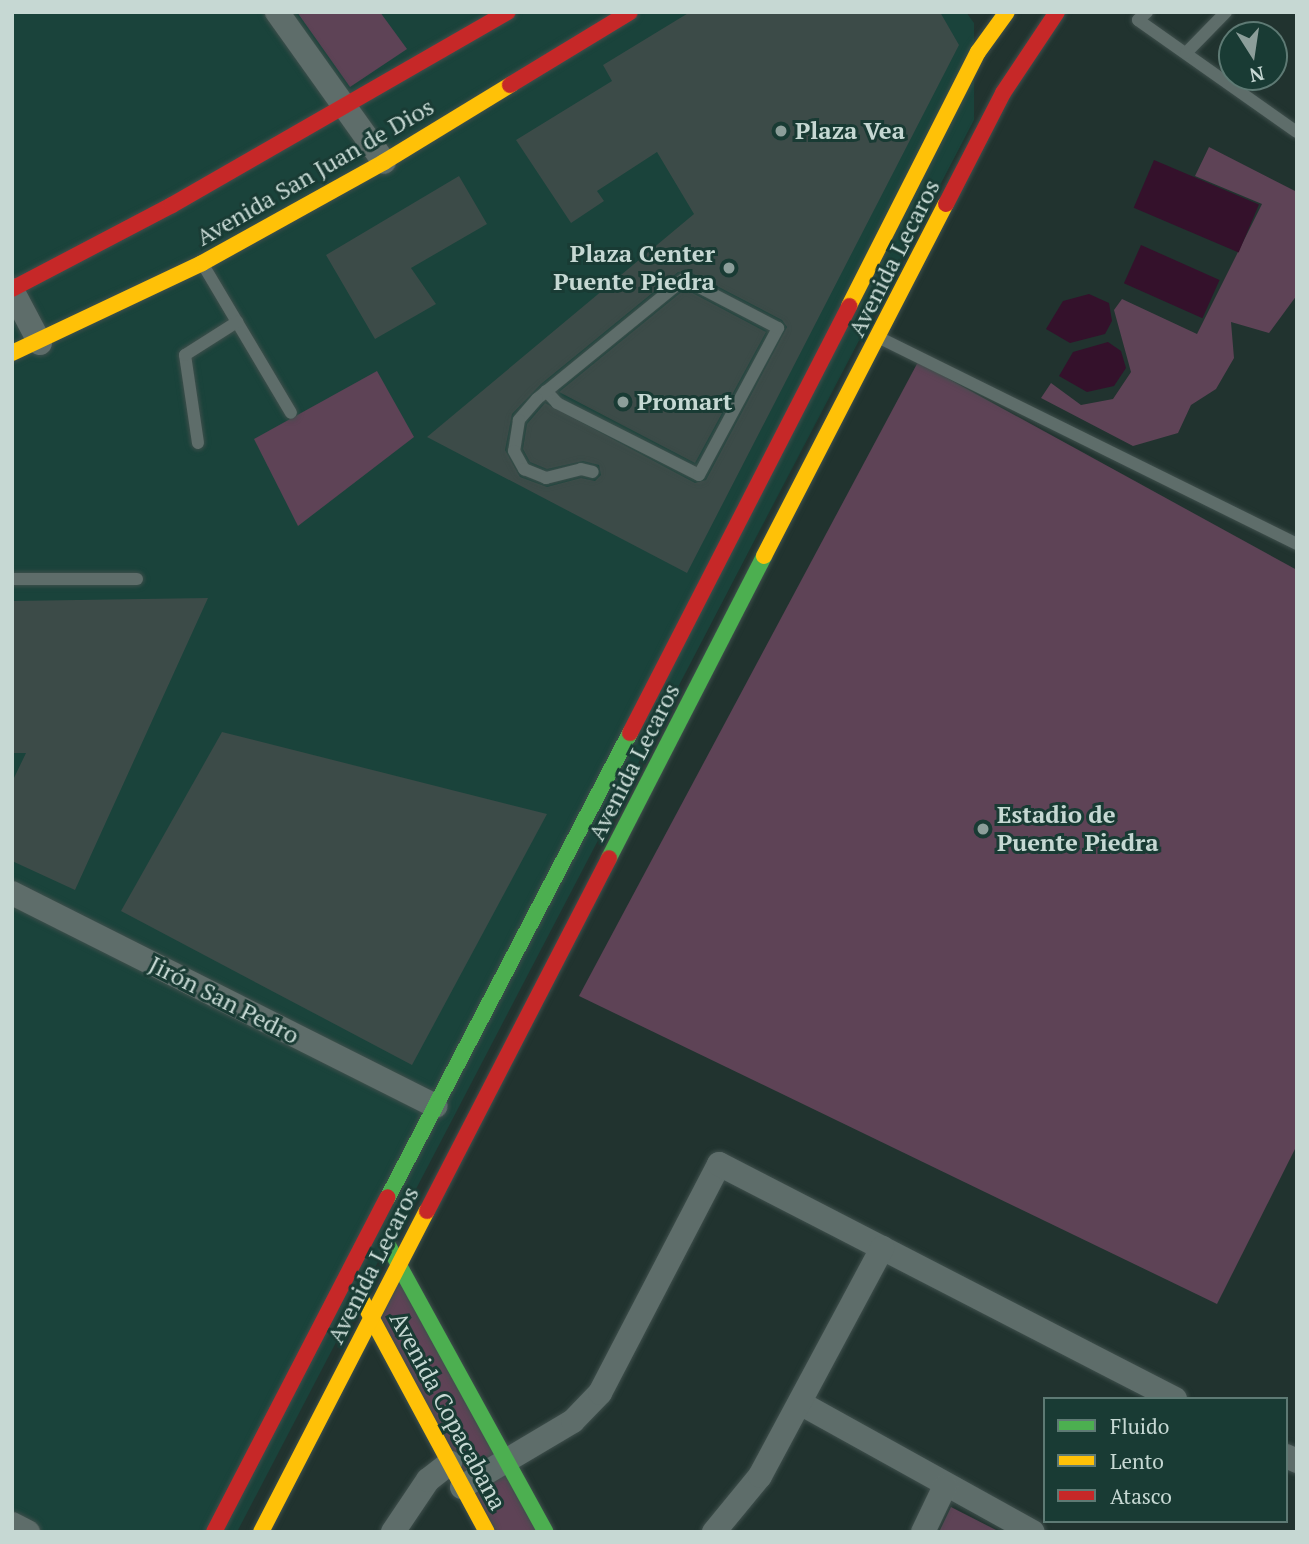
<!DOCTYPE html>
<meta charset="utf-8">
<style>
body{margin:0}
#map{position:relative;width:1309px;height:1544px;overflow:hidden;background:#21332f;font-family:"PT Serif",serif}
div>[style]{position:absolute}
.built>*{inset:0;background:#1a433b}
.green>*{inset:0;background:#5e4356}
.water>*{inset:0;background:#34112b;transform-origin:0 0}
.building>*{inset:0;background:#3c4b48}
.roads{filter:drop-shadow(0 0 2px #3f4f4c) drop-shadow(0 0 2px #3f4f4c)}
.lane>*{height:12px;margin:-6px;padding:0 6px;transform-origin:6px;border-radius:6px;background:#5e6d6a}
.street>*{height:24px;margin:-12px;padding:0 12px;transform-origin:12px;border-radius:12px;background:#5e6d6a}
.fast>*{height:16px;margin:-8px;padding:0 8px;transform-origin:8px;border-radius:8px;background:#4caf50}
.slow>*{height:16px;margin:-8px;padding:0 8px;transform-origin:8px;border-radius:8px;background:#ffc107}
.jam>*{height:16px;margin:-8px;padding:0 8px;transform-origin:8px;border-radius:8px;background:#c62828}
.dots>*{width:19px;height:19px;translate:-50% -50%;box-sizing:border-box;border:4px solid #193b34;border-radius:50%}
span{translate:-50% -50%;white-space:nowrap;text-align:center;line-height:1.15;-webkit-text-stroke:6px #193b34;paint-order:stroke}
.poi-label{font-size:24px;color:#c6d8d3;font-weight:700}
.left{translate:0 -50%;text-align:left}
.right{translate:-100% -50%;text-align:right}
.street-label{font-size:24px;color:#c6d8d3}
.frame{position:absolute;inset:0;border:14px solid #c6d8d3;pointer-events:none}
.legend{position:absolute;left:1043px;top:1397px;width:245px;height:126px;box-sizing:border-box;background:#193b34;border:2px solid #5e7a74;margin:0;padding:9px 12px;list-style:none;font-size:21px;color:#c6d8d3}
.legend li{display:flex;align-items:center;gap:14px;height:35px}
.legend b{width:35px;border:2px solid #5e7a74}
.north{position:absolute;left:1218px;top:21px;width:70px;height:70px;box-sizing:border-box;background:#193b34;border:2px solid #5e7a74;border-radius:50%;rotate:168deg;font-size:19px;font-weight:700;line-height:28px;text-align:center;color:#c6d8d3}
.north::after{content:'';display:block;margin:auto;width:24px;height:32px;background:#8c9e9a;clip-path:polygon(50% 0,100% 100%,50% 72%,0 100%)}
</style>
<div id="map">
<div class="built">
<i style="clip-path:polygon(12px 12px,966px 12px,974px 23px,974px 120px,237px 1532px,12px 1532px)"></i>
</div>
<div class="green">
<i style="clip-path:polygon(297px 12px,380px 12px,407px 49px,350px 87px)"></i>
<i style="clip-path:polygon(1209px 147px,1297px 192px,1297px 295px,1269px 333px,1231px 322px,1234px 358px,1216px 389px,1191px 405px,1178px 433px,1133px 446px,1041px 398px,1051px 383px,1081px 405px,1113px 399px,1131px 372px,1114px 310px,1122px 299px,1197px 334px,1262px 204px,1195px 176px)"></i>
<i style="clip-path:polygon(918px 362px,1297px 570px,1297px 1145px,1217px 1304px,579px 996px)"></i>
<i style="clip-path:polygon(377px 371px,414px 437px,298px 526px,254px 439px)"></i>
<i style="clip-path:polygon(399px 1271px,500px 1460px,464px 1481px,378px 1316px)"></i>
<i style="clip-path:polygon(504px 1468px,539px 1532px,495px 1532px,470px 1488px)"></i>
<i style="clip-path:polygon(951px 1507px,1000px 1532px,939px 1532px)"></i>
</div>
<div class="water">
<i style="left:1154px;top:160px;width:114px;height:52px;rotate:23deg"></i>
<i style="left:1141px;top:245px;width:86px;height:42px;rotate:24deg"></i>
<i style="clip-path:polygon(1089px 294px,1109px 303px,1112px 321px,1105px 334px,1070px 343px,1046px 329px,1063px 301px)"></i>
<i style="clip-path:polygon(1108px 342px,1121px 351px,1126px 368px,1114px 386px,1087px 392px,1059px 376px,1073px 352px)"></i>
</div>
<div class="building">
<i style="clip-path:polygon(evenodd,690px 12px,940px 12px,959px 45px,687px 573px,427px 437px,694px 214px,657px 152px,597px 191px,604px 201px,571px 223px,516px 140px,612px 81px,603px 65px,690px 12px,688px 271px,782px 320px,787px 327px,706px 480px,695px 483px,545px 403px,527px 424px,523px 449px,530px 462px,547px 469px,583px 461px,599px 465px,601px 475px,595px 481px,581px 478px,547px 487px,520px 477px,505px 450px,512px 414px,541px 384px,678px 272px,688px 271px)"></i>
<i style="clip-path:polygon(459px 176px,487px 224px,411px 268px,436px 304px,375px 339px,326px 255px)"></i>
<i style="clip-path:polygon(685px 289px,766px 332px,695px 463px,559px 392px)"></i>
<i style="clip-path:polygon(208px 598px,75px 890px,12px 861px,12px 782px,26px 753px,12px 753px,12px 601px)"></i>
<i style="clip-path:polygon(222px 732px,547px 814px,412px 1065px,121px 911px)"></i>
</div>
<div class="roads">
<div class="lane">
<i style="left:1147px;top:12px;width:12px;rotate:138deg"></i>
<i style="left:1138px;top:20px;width:194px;rotate:35.2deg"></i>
<i style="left:1186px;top:53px;width:57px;rotate:-45.7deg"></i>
<i style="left:202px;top:263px;width:174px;rotate:59.3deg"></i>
<i style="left:880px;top:338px;width:465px;rotate:26.3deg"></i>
<i style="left:546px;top:391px;width:16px;rotate:47deg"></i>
<i style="left:557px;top:403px;width:159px;rotate:26.9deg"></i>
<i style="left:699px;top:475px;width:167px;rotate:-61.7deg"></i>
<i style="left:778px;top:328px;width:106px;rotate:-152.5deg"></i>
<i style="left:684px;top:279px;width:190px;rotate:140.8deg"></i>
<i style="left:537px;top:399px;width:28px;rotate:131deg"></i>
<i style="left:519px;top:420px;width:31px;rotate:99deg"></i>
<i style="left:514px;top:451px;width:21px;rotate:61deg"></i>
<i style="left:524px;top:469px;width:24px;rotate:22deg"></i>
<i style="left:546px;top:478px;width:36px;rotate:-14deg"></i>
<i style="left:581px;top:469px;width:12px;rotate:14deg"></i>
<i style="left:198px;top:443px;width:89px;rotate:-98.4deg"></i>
<i style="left:185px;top:355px;width:62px;rotate:-32.4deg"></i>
<i style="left:12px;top:579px;width:125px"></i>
</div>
<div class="street">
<i style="left:277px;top:12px;width:184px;rotate:54.5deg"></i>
<i style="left:12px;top:290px;width:60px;rotate:62.2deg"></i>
<i style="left:12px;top:893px;width:474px;rotate:26.7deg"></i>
<i style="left:800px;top:1403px;width:266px;rotate:29deg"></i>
<i style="left:1286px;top:1456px;width:12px;rotate:24deg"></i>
<i style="left:462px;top:1487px;width:129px;rotate:-30.7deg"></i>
<i style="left:573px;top:1421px;width:39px;rotate:-46deg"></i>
<i style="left:600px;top:1393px;width:258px;rotate:-62.5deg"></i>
<i style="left:719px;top:1164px;width:513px;rotate:27.26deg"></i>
<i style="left:12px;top:1524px;width:18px;rotate:27deg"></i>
<i style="left:393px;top:1532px;width:63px;rotate:-56.1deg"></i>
<i style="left:428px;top:1480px;width:28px;rotate:-38deg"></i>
<i style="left:714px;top:1532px;width:72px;rotate:-50.6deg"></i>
<i style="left:760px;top:1476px;width:259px;rotate:-61.8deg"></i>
<i style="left:923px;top:1532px;width:51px;rotate:-64.4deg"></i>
</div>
<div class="fast">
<i style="left:609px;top:858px;width:339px;rotate:-62.8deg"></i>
<i style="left:388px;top:1197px;width:523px;rotate:-62.46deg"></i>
<i style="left:389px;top:1247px;width:325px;rotate:61.2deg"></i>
</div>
<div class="slow">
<i style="left:849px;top:306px;width:285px;rotate:-63.1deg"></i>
<i style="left:978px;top:52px;width:49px;rotate:-54.1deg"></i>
<i style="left:12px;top:353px;width:210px;rotate:-25.3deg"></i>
<i style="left:202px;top:263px;width:208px;rotate:-29deg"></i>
<i style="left:384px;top:162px;width:148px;rotate:-31.4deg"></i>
<i style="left:764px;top:556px;width:396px;rotate:-62.7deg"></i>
<i style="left:363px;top:1302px;width:261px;rotate:61.7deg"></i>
<i style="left:261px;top:1532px;width:361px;rotate:-62.7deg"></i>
</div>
<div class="jam">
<i style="left:510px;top:85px;width:140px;rotate:-31.3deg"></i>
<i style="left:946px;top:204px;width:125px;rotate:-62.8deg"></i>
<i style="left:1003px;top:93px;width:97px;rotate:-56.3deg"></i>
<i style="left:12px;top:289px;width:181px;rotate:-27.7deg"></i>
<i style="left:172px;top:205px;width:387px;rotate:-29.9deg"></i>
<i style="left:630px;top:733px;width:480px;rotate:-62.8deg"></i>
<i style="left:427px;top:1211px;width:397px;rotate:-62.7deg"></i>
<i style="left:214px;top:1532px;width:377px;rotate:-62.6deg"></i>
</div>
</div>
<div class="dots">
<i style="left:781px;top:131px;background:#8c9e9a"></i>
<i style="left:729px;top:268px;background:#8c9e9a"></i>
<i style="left:623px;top:402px;background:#8c9e9a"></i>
<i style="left:983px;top:829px;background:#8c9e9a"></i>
</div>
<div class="poi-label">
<span class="left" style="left:795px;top:131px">Plaza Vea</span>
<span class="right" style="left:715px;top:268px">Plaza Center<br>Puente Piedra</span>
<span class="left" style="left:637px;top:402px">Promart</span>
<span class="left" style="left:997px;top:829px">Estadio de<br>Puente Piedra</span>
</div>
<div class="street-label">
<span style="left:315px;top:172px;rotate:-30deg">Avenida San Juan de Dios</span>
<span style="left:894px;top:258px;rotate:-63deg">Avenida Lecaros</span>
<span style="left:634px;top:762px;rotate:-63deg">Avenida Lecaros</span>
<span style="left:224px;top:1000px;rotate:27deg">Jirón San Pedro</span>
<span style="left:373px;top:1265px;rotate:-63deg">Avenida Lecaros</span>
<span style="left:448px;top:1411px;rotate:62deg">Avenida Copacabana</span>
</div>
<div class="frame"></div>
<ul class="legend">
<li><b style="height:9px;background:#4caf50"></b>Fluido</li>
<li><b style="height:9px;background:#ffc107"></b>Lento</li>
<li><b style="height:9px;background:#c62828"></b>Atasco</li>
</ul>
<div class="north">N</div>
</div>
